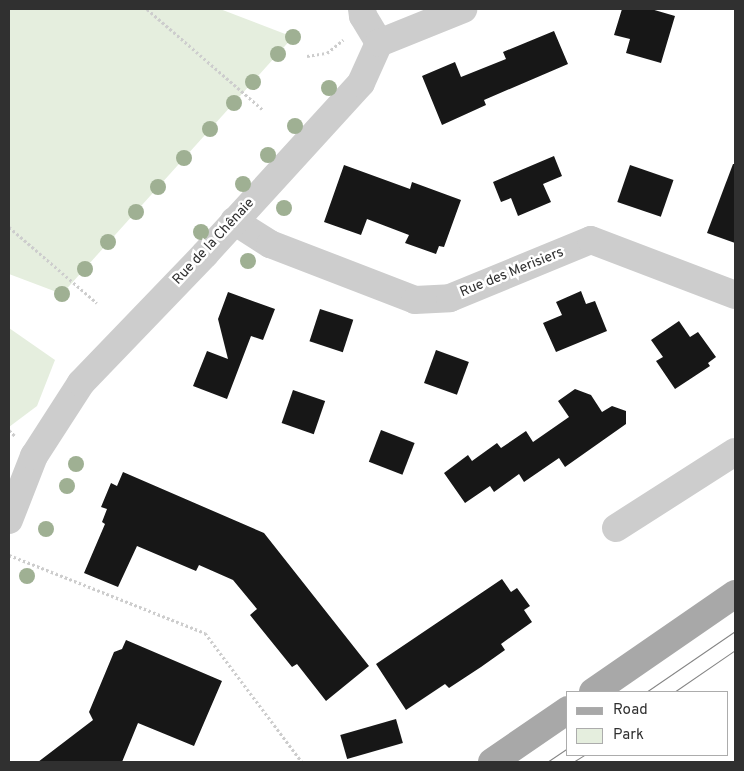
<!DOCTYPE html>
<meta charset="utf-8">
<style>
body{margin:0}
#map{position:relative;width:744px;height:771px;overflow:hidden;background:#fff;font-family:Overpass,sans-serif}
div>[style]{position:absolute}
.green>*{inset:0;background:#e5eede}
.building>*{inset:0;background:#171717;transform-origin:0 0}
.path>*{height:3px;margin-top:-1.5px;transform-origin:0;background:repeating-linear-gradient(90deg,#cdcdcd 0 2.5px,transparent 0 5px)}
.street>*{height:28px;margin:-14px;padding:0 14px;transform-origin:14px;border-radius:14px;background:#cdcdcd}
.primary>*{height:28px;margin:-14px;padding:0 14px;transform-origin:14px;border-radius:14px;background:#a8a8a8}
.tram>*{height:1px;margin:-0.5px;padding:0 0.5px;transform-origin:0.5px;border-radius:0.5px;background:#858585}
.trees>*{width:16px;height:16px;margin:-8px;border-radius:50%;background:#9fb093}
span{translate:-50% -50%;white-space:nowrap;text-align:center;line-height:1.15;-webkit-text-stroke:5px #fff;paint-order:stroke}
.street-label{font-size:14px;color:#303030}
.frame{position:absolute;inset:0;border:10px solid #303030;pointer-events:none}
.legend{position:absolute;left:566px;top:691px;width:162px;height:65px;box-sizing:border-box;background:#fff;border:1px solid #acacac;margin:0;padding:6px 9px;list-style:none;font-size:15px;color:#303030}
.legend li{display:flex;align-items:center;gap:10px;height:25px}
.legend b{width:25px;border:1px solid #acacac}
</style>
<div id="map">
<div class="green">
<i style="clip-path:polygon(9px 9px,220px 9px,293px 37px,62px 294px,9px 274px)"></i>
<i style="clip-path:polygon(9px 328px,55px 360px,37px 406px,9px 427px)"></i>
</div>
<div class="building">
<i style="clip-path:polygon(622px 9px,651px 9px,675px 16px,661px 63px,626px 53px,630px 39px,614px 35px)"></i>
<i style="clip-path:polygon(554px 31px,568px 64px,484px 100px,486px 105px,442px 125px,422px 76px,455px 62px,461px 77px,506px 59px,503px 52px)"></i>
<i style="clip-path:polygon(554px 156px,562px 176px,543px 184px,551px 202px,518px 216px,511px 198px,501px 202px,493px 182px)"></i>
<i style="clip-path:polygon(733px 164px,735px 164px,735px 243px,707px 233px)"></i>
<i style="clip-path:polygon(344px 165px,410px 189px,412px 182px,461px 200px,444px 247px,439px 246px,436px 254px,405px 243px,409px 235px,367px 219px,361px 235px,324px 222px)"></i>
<i style="left:630px;top:165px;width:46px;height:39px;rotate:19deg"></i>
<i style="clip-path:polygon(581px 291px,586px 304px,595px 301px,607px 331px,556px 352px,543px 323px,562px 315px,556px 302px)"></i>
<i style="clip-path:polygon(228px 292px,275px 309px,263px 340px,251px 336px,227px 399px,193px 386px,207px 351px,228px 359px,218px 319px)"></i>
<i style="left:320px;top:309px;width:35px;height:34px;rotate:18deg"></i>
<i style="clip-path:polygon(679px 321px,690px 337px,698px 332px,716px 357px,708px 363px,710px 366px,675px 389px,656px 361px,663px 357px,651px 340px)"></i>
<i style="left:436px;top:350px;width:35px;height:35px;rotate:20deg"></i>
<i style="clip-path:polygon(575px 389px,591px 395px,602px 412px,612px 406px,626px 411px,626px 424px,565px 467px,559px 458px,524px 482px,519px 474px,494px 492px,490px 486px,465px 503px,444px 473px,468px 455px,472px 461px,497px 443px,501px 448px,526px 431px,533px 442px,569px 417px,558px 401px)"></i>
<i style="left:293px;top:390px;width:34px;height:35px;rotate:19deg"></i>
<i style="left:381px;top:430px;width:36px;height:34px;rotate:21deg"></i>
<i style="clip-path:polygon(123px 472px,264px 533px,369px 666px,326px 701px,297px 664px,292px 667px,250px 615px,257px 609px,233px 580px,199px 565px,196px 571px,137px 546px,118px 587px,84px 573px,105px 524px,102px 522px,107px 509px,101px 507px,111px 483px,117px 486px)"></i>
<i style="clip-path:polygon(502px 579px,511px 592px,517px 588px,530px 606px,524px 610px,532px 622px,501px 644px,505px 650px,481px 667px,449px 688px,445px 684px,406px 710px,376px 664px)"></i>
<i style="clip-path:polygon(126px 640px,222px 681px,194px 746px,138px 723px,122px 762px,38px 762px,93px 720px,89px 712px,114px 652px,122px 649px)"></i>
<i style="left:396px;top:719px;width:25px;height:58px;rotate:74deg"></i>
</div>
<div class="path">
<i style="left:147px;top:9px;width:154px;rotate:41deg"></i>
<i style="left:307px;top:56px;width:20px;rotate:-9deg"></i>
<i style="left:327px;top:53px;width:21px;rotate:-39deg"></i>
<i style="left:9px;top:227px;width:116px;rotate:40.8deg"></i>
<i style="left:9px;top:430px;width:8px;rotate:45deg"></i>
<i style="left:9px;top:555px;width:211px;rotate:21.7deg"></i>
<i style="left:205px;top:633px;width:161px;rotate:53.1deg"></i>
</div>
<div class="street">
<i style="left:362px;top:9px;width:7px;rotate:82deg"></i>
<i style="left:363px;top:16px;width:31px;rotate:59deg"></i>
<i style="left:234px;top:221px;width:43px;rotate:32.6deg"></i>
<i style="left:270px;top:244px;width:155px;rotate:21.1deg"></i>
<i style="left:415px;top:300px;width:35px;rotate:-3deg"></i>
<i style="left:450px;top:298px;width:152px;rotate:-22.4deg"></i>
<i style="left:591px;top:240px;width:154px;rotate:20.9deg"></i>
<i style="left:9px;top:520px;width:69px;rotate:-68.7deg"></i>
<i style="left:34px;top:456px;width:87px;rotate:-57.2deg"></i>
<i style="left:81px;top:383px;width:179px;rotate:-46.1deg"></i>
<i style="left:205px;top:254px;width:231px;rotate:-47.6deg"></i>
<i style="left:361px;top:83px;width:44px;rotate:-65.8deg"></i>
<i style="left:379px;top:43px;width:91px;rotate:-22deg"></i>
<i style="left:616px;top:528px;width:141px;rotate:-32.6deg"></i>
</div>
<div class="primary">
<i style="left:593px;top:692px;width:173px;rotate:-34.6deg"></i>
<i style="left:492px;top:762px;width:92px;rotate:-34.4deg"></i>
</div>
<div class="tram">
<i style="left:646px;top:692px;width:108px;rotate:-34.4deg"></i>
<i style="left:674px;top:692px;width:74px;rotate:-34.5deg"></i>
<i style="left:547px;top:762px;width:25px;rotate:-34deg"></i>
<i style="left:573px;top:762px;width:13px;rotate:-32deg"></i>
</div>
<div class="trees">
<i style="left:293px;top:37px"></i>
<i style="left:278px;top:54px"></i>
<i style="left:253px;top:82px"></i>
<i style="left:329px;top:88px"></i>
<i style="left:234px;top:103px"></i>
<i style="left:295px;top:126px"></i>
<i style="left:210px;top:129px"></i>
<i style="left:268px;top:155px"></i>
<i style="left:184px;top:158px"></i>
<i style="left:243px;top:184px"></i>
<i style="left:158px;top:187px"></i>
<i style="left:284px;top:208px"></i>
<i style="left:136px;top:212px"></i>
<i style="left:201px;top:232px"></i>
<i style="left:108px;top:242px"></i>
<i style="left:248px;top:261px"></i>
<i style="left:85px;top:269px"></i>
<i style="left:62px;top:294px"></i>
<i style="left:76px;top:464px"></i>
<i style="left:67px;top:486px"></i>
<i style="left:46px;top:529px"></i>
<i style="left:27px;top:576px"></i>
</div>
<div class="street-label">
<span style="left:214px;top:242px;rotate:-47deg">Rue de la Chênaie</span>
<span style="left:512px;top:273px;rotate:-22deg">Rue des Merisiers</span>
</div>
<div class="frame"></div>
<ul class="legend">
<li><b style="height:6px;background:#a8a8a8"></b>Road</li>
<li><b style="height:14px;background:#e5eede"></b>Park</li>
</ul>
</div>
